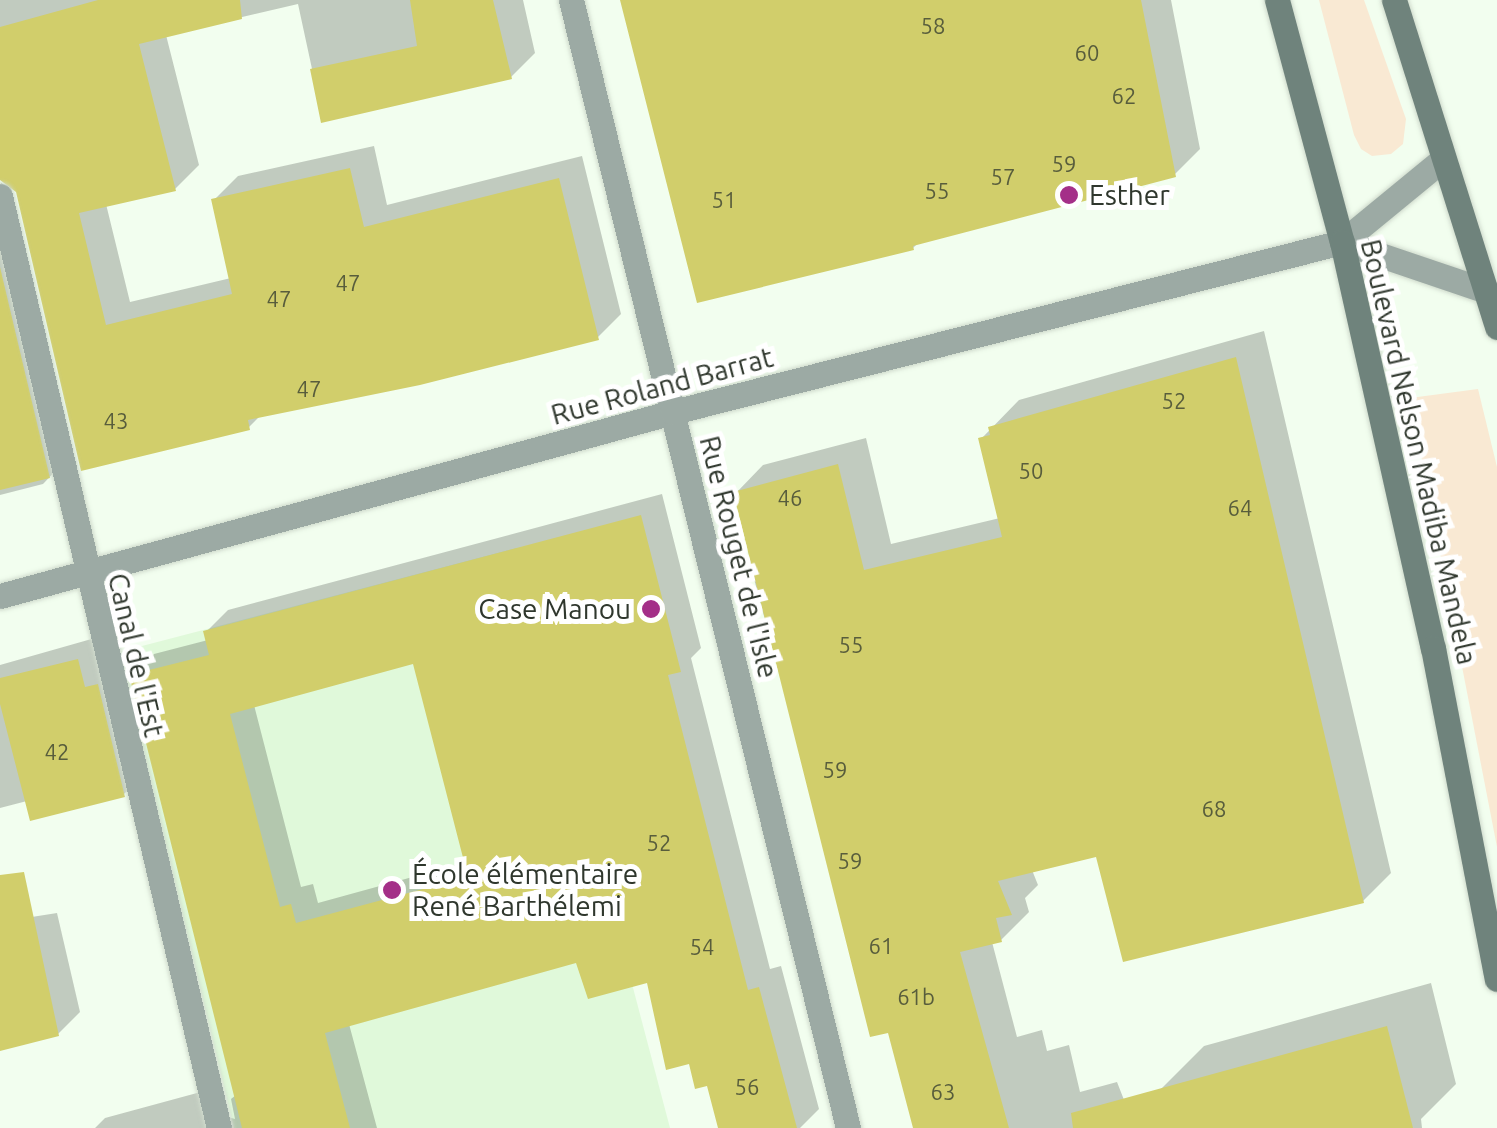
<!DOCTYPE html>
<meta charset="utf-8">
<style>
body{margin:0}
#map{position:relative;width:1497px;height:1128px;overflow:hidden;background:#f2feef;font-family:Ubuntu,sans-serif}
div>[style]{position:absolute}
.built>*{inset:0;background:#e0f9da}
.green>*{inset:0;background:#f9e9d3}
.shadow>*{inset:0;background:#0003}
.building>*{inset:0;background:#d1ce6b}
.roads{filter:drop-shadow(0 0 2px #cfdacc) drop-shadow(0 0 2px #cfdacc)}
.pedestrian>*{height:25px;margin:-12.5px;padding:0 12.5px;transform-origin:12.5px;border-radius:12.5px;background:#9caaa4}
.minor>*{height:25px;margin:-12.5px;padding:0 12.5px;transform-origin:12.5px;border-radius:12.5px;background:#9caaa4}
.secondary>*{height:25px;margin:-12.5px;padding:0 12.5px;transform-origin:12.5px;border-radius:12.5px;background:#6f837c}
.dots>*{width:28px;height:28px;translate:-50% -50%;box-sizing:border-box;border:5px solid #fff;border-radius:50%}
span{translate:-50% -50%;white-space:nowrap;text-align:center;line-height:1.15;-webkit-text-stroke:10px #fff;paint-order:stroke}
.number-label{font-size:22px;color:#585d3c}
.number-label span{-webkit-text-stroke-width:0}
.poi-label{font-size:28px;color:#2f372d}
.left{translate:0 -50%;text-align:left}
.right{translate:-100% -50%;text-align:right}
.street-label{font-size:28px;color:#2f372d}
</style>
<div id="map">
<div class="built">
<i style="clip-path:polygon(517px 548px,670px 1128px,234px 1128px,119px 652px)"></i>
</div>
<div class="green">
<i style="clip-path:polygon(1319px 0,1364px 0,1406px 119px,1403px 144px,1391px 154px,1372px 156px,1361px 149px,1354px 135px)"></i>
<i style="clip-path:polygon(1478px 389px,1497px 467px,1497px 847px,1410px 398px)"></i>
</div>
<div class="shadow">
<i style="clip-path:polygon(0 0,523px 0,535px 53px,511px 77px,323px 120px,298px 4px,166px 35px,199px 165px,175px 189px,106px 204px,130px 302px,231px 278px,214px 200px,238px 176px,374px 146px,387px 205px,582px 156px,621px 314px,597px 338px,262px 414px,249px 427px,83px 468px,18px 191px,0 145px)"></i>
<i style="clip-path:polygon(623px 0,1171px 0,1200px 149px,1174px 175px,919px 242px,913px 248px)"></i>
<i style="clip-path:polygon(0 203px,64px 462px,43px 484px,0 495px)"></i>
<i style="clip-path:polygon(1264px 331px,1391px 873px,1363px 901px,1098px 854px,1032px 870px,1038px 885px,1025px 898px,1029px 912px,1001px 940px,992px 942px,1017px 1037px,1042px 1030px,1047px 1051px,1069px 1045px,1080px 1092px,1117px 1082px,1135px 1128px,915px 1128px,889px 1030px,847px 924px,754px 579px,736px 493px,763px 465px,866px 438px,891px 544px,1000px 518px,981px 439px,1019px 400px)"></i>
<i style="clip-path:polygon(evenodd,662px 494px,701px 648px,691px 658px,770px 969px,781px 966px,819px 1109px,800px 1128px,721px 1128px,709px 1083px,691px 1061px,649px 980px,578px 960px,349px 1024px,377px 1128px,95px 1128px,105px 1118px,219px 1087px,228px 1117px,235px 1119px,231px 1099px,236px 1095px,132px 676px,154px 654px,208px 640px,206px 632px,228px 610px,662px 494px,415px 661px,467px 862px,318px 903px,313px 884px,301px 887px,254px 705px,415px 661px)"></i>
<i style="clip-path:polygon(102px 636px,148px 770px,123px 795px,27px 801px,0 808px,0 665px)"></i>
<i style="clip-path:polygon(57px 913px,80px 1012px,58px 1034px,0 1039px,0 922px)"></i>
<i style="clip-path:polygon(1431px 983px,1456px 1084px,1421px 1119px,1422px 1128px,1170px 1128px,1160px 1090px,1204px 1046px)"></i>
</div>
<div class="building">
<i style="clip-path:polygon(98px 0,240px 0,242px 19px,139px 44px,176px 191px,79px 213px,106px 325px,232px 294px,211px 199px,350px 168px,364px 227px,559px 178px,599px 340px,420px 385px,248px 420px,250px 430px,81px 471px,16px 192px,0 180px,0 27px)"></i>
<i style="clip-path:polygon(410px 0,493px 0,512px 79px,321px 123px,310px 69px,417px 46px)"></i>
<i style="clip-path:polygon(620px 0,1141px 0,1176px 177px,913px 246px,914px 250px,697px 303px)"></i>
<i style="clip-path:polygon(0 267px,50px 478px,0 490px)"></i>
<i style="clip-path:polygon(1236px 357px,1364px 903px,1123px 962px,1096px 857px,998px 881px,1012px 915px,996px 918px,1002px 942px,960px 952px,1009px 1128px,913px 1128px,888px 1033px,870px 1037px,733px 492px,838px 464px,864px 570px,1002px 537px,978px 438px,990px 435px,988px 427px)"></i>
<i style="clip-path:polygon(evenodd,641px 515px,681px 672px,668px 675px,748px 990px,759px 987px,797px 1128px,718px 1128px,707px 1086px,695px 1089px,689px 1064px,666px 1070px,647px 983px,588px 999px,576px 963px,325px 1033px,350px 1128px,242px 1128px,129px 675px,209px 655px,203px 631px,641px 515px,413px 664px,468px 877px,296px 923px,291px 904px,280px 907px,230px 714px,413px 664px)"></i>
<i style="clip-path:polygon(78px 659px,85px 687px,98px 684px,125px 797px,30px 821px,0 704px,0 678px)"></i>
<i style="clip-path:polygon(24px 872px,59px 1036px,0 1051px,0 875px)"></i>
<i style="clip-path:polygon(1387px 1026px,1413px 1128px,1073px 1128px,1071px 1113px)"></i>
</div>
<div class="roads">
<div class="pedestrian">
<i style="left:0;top:196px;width:957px;rotate:76.78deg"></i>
</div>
<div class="minor">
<i style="left:571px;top:0;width:1162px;rotate:76.2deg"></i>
<i style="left:1342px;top:242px;width:153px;rotate:18.7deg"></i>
<i style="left:0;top:596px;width:698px;rotate:-15.29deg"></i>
<i style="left:673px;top:412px;width:690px;rotate:-14.26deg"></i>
<i style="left:1342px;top:242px;width:131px;rotate:-39.4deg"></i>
</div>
<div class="secondary">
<i style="left:1277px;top:0;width:251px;rotate:75deg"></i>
<i style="left:1342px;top:242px;width:416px;rotate:77.4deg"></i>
<i style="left:1433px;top:648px;width:337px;rotate:79.1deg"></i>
<i style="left:1394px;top:0;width:343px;rotate:72.5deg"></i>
</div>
</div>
<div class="dots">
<i style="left:1069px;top:195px;background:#a42f88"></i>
<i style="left:651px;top:609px;background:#a42f88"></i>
<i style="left:392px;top:890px;background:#a42f88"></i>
</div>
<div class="number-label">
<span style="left:933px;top:26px">58</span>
<span style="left:1087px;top:53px">60</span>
<span style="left:1124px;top:96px">62</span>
<span style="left:1064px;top:164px">59</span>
<span style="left:1003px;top:177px">57</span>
<span style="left:937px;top:191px">55</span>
<span style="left:724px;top:200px">51</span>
<span style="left:348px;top:283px">47</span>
<span style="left:279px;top:299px">47</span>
<span style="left:309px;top:389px">47</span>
<span style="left:1174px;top:401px">52</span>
<span style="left:116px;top:421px">43</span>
<span style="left:1031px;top:471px">50</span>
<span style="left:790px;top:498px">46</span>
<span style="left:1240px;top:508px">64</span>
<span style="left:851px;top:645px">55</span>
<span style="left:57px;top:752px">42</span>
<span style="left:835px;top:770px">59</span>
<span style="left:1214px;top:809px">68</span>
<span style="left:659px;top:843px">52</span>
<span style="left:850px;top:861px">59</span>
<span style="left:881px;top:946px">61</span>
<span style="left:702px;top:947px">54</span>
<span style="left:916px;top:997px">61b</span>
<span style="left:747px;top:1087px">56</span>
<span style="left:943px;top:1092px">63</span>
</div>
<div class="poi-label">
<span class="left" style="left:1089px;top:195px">Esther</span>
<span class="right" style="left:631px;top:609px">Case Manou</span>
<span class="left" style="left:412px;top:890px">École élémentaire<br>René Barthélemi</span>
</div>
<div class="street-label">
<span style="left:662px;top:386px;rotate:-15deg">Rue Roland Barrat</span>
<span style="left:1419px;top:452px;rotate:77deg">Boulevard Nelson Madiba Mandela</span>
<span style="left:739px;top:557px;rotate:76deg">Rue Rouget de l'Isle</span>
<span style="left:136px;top:655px;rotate:77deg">Canal de l'Est</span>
</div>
</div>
